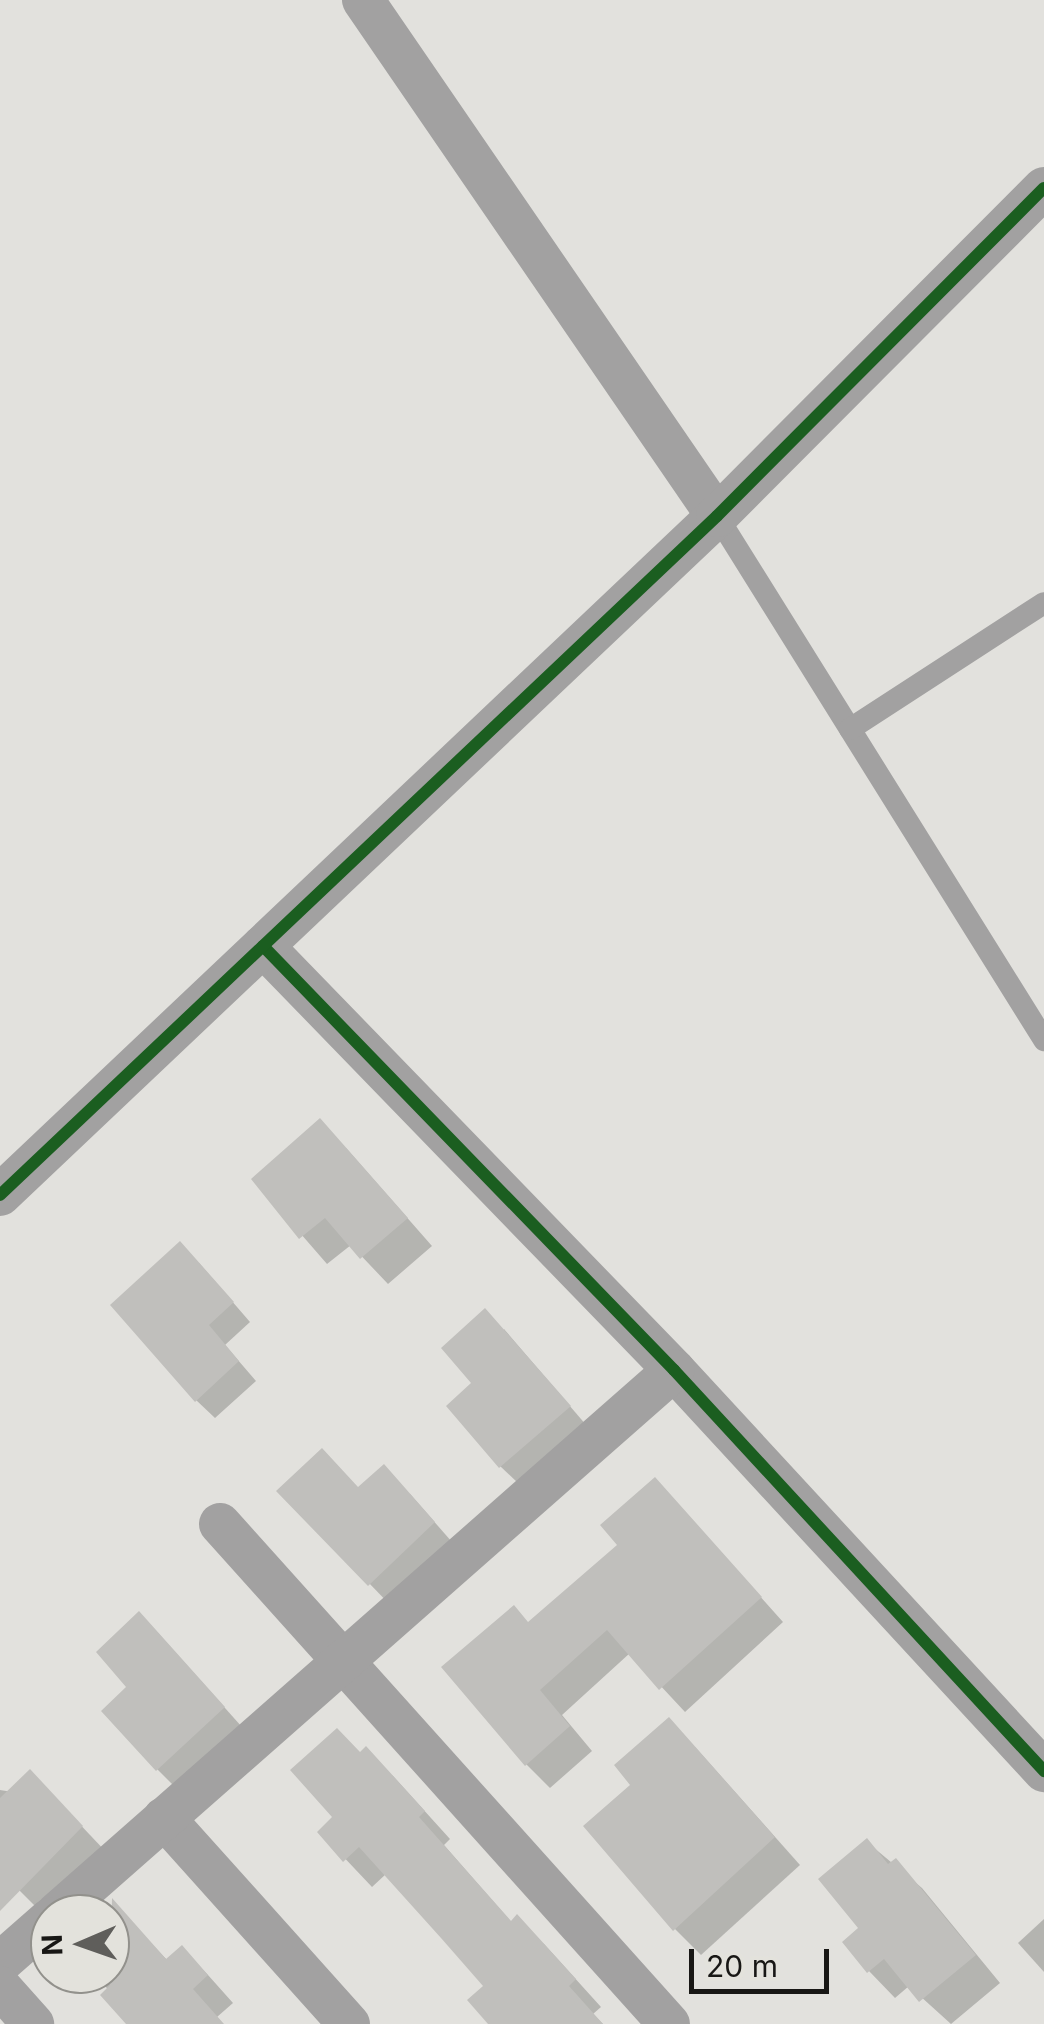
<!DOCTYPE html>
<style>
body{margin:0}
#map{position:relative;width:1044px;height:2024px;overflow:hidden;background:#e2e1dd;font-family:Inter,sans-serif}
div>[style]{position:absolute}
.shadow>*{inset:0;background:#0003}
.building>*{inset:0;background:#c0bfbc}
.service>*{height:22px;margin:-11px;padding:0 11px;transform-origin:11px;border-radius:11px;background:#a2a1a1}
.minor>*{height:42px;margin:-21px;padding:0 21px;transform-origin:21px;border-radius:21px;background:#a2a1a1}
.cycleway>*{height:12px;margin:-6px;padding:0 6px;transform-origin:6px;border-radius:6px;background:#1b5e20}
span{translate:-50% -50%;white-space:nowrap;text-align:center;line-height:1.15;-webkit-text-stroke:10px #e3e2dc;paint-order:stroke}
.north{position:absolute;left:30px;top:1894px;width:100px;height:100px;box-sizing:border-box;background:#e3e2dc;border:2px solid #92918c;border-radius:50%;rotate:268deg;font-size:28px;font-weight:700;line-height:40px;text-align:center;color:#181715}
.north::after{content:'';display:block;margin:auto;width:35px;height:45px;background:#5f5e5b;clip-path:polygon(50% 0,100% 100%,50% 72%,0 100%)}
.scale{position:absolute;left:689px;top:1949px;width:140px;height:45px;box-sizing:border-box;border:5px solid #181715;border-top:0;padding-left:12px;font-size:30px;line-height:35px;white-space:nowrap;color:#181715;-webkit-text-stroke:8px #e3e2dc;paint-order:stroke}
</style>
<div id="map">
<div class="shadow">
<i style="clip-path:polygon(346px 1148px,432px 1246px,388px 1284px,351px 1245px,327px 1264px,254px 1180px)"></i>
<i style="clip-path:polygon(199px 1263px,250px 1322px,225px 1345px,256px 1381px,215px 1418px,196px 1400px)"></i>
<i style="clip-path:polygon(504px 1329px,587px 1426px,519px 1484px,500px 1466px,475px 1383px)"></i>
<i style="clip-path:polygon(359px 1489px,410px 1494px,459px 1550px,396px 1611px,280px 1491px)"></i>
<i style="clip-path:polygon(678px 1504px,783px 1622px,685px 1712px,630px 1653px,562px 1715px,592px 1751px,550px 1788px,526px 1764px,529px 1624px)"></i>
<i style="clip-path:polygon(157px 1632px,242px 1727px,176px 1788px,157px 1769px,130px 1687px)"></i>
<i style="clip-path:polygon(695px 1747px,800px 1865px,701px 1955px,675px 1929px)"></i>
<i style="clip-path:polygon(361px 1755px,393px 1776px,450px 1839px,444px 1845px,512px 1923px,544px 1944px,601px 2007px,593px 2014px,603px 2024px,491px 2024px,486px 1986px,386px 1874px,372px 1887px,320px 1832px,336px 1818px)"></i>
<i style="clip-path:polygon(0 1790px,56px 1799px,108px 1854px,46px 1917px,0 1871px)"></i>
<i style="clip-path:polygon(867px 1842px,922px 1888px,1000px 1983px,951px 2024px,909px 1986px,895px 1998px,869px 1971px,862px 1928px)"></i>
<i style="clip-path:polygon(1044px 1919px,1044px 1972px,1018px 1943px)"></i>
<i style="clip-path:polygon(129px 1920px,168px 1961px,182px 1948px,208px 1975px,233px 2003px,217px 2017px,223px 2024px,129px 2024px,98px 1974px,110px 1974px,110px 1937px)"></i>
</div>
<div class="building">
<i style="clip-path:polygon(320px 1118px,408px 1218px,360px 1259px,325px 1218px,299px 1239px,251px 1179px)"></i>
<i style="clip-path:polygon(180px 1241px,234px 1302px,209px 1325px,239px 1361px,195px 1402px,110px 1305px)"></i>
<i style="clip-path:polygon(485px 1308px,571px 1406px,499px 1468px,446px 1406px,471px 1383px,441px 1348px)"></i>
<i style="clip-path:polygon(322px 1448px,358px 1487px,384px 1464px,435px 1522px,368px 1586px,276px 1491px)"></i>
<i style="clip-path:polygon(655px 1477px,762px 1597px,659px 1690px,607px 1630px,540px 1690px,570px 1726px,525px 1766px,441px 1667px,514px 1605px,528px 1622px,617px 1545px,600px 1525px)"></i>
<i style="clip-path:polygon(139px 1611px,225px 1707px,156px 1771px,101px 1711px,126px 1687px,96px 1652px)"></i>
<i style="clip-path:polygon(669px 1717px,775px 1837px,673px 1931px,583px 1826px,630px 1785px,614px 1765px)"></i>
<i style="clip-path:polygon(337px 1728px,360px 1752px,366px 1746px,425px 1811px,419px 1817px,511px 1921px,517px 1914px,576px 1979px,569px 1986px,603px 2024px,488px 2024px,467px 2000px,483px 1986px,441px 1938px,359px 1847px,343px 1862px,317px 1832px,332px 1817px,290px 1770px)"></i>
<i style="clip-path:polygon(30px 1769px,83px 1826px,0 1911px,0 1798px)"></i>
<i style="clip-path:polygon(867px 1838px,888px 1864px,896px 1858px,976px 1955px,919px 2002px,884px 1959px,867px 1973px,842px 1942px,858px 1928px,818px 1879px)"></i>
<i style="clip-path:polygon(112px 1898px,166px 1959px,182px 1945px,208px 1975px,193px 1989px,224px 2024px,126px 2024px,100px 1995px,110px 1985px)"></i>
</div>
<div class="service">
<i style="left:717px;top:516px;width:618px;rotate:58.03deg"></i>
<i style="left:850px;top:729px;width:231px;rotate:-33deg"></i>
</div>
<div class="minor">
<i style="left:363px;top:0;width:626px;rotate:55.55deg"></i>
<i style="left:263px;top:946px;width:591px;rotate:45.89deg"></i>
<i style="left:674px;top:1370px;width:546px;rotate:47.3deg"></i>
<i style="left:0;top:1195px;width:987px;rotate:-43.44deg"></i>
<i style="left:717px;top:516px;width:463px;rotate:-45.1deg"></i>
<i style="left:220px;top:1524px;width:672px;rotate:48.08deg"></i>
<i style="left:164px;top:1818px;width:277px;rotate:48.1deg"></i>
<i style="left:56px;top:1914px;width:823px;rotate:-41.36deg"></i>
<i style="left:0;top:1963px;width:67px;rotate:-41.3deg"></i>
<i style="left:0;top:1987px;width:50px;rotate:48.3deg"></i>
</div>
<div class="cycleway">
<i style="left:263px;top:946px;width:591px;rotate:45.89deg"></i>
<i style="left:674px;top:1370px;width:546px;rotate:47.3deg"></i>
<i style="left:0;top:1195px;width:987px;rotate:-43.44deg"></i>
<i style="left:717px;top:516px;width:463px;rotate:-45.1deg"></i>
</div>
<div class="north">N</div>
<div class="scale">20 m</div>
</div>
